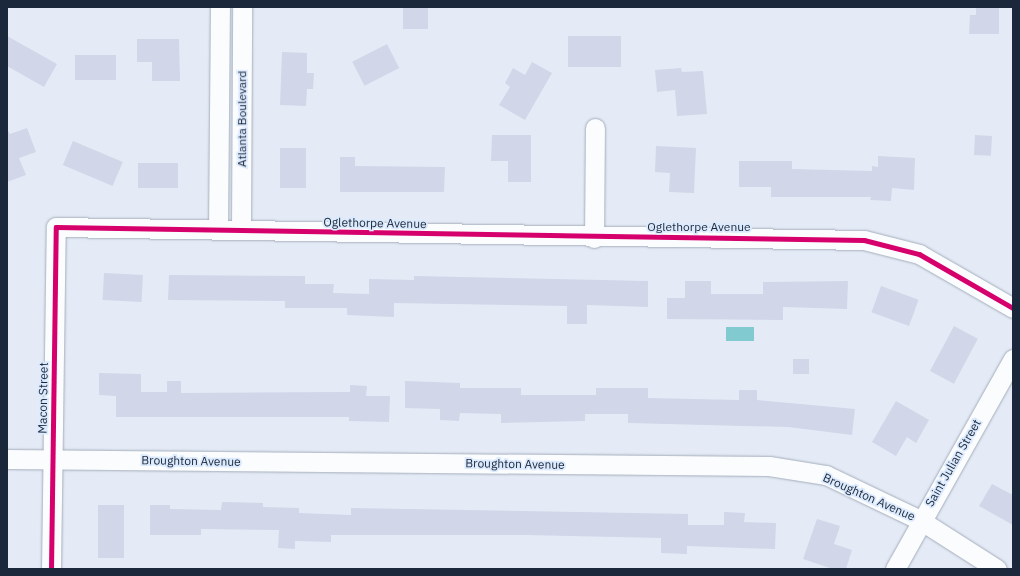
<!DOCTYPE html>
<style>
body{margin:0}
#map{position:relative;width:1020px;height:576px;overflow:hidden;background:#e4ebf6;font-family:"IBM Plex Sans",sans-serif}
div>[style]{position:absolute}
.water>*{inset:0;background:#81cad0;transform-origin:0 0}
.building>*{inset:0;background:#d1d6e8;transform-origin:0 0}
.roads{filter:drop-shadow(0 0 1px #a4adbb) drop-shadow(0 0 1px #a4adbb)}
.minor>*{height:19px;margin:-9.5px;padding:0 9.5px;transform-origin:9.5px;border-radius:9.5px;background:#fbfcfe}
.cycleway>*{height:5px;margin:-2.5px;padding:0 2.5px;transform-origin:2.5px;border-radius:2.5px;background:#d6006c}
span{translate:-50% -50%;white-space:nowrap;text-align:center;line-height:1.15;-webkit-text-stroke:3.5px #dceafe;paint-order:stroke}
.street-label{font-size:12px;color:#1b273a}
.frame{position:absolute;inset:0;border:8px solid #1b273a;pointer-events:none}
</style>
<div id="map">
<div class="water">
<i style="left:726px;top:327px;width:28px;height:14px"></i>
</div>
<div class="building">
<i style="left:403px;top:7px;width:25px;height:22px"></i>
<i style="clip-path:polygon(976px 7px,999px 7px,999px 34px,969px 34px,970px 15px,976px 15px)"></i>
<i style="clip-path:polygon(7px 36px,57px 64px,44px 87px,7px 66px)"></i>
<i style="left:568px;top:36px;width:53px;height:31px"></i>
<i style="clip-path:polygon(137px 39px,179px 39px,180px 81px,152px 81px,152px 62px,137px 62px)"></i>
<i style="left:387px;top:44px;width:27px;height:39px;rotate:63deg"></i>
<i style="clip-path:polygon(282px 52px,307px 53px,307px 73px,314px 73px,313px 89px,307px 89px,306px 106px,280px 105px)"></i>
<i style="left:75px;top:55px;width:41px;height:25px"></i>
<i style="clip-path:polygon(532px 62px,552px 73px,525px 120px,499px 105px,510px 87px,505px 83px,513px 68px,525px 75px)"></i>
<i style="clip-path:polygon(681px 68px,682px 72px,703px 71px,707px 114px,677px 116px,675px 90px,657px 92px,655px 70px)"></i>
<i style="clip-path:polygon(27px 128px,36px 152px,19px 158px,26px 175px,7px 182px,7px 129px,10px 134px)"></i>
<i style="clip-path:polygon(492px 135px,531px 135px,531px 182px,508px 182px,508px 161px,491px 161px)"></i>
<i style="left:975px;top:135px;width:17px;height:20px;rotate:3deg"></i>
<i style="left:73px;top:141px;width:54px;height:26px;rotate:23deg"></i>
<i style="clip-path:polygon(656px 146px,696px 148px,694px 193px,669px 192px,670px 173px,655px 172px)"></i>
<i style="left:280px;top:148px;width:26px;height:40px"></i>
<i style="clip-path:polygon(878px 156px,915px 158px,914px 190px,892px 188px,891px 201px,870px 200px,871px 197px,771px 197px,771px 187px,739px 187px,739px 161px,792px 161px,792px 169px,872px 171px,872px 166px,878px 167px)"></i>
<i style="clip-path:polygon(340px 157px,355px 157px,355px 166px,445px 167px,444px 192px,340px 192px)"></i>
<i style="left:138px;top:163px;width:40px;height:25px"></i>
<i style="left:104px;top:273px;width:39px;height:27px;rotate:3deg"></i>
<i style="clip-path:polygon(169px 275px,305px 276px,305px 284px,334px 284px,333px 293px,369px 294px,369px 279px,414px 280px,414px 276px,648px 281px,648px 307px,587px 305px,587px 324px,567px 324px,567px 306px,394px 303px,394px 317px,347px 315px,347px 308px,285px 308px,285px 301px,168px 300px)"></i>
<i style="clip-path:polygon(685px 281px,711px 281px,711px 294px,763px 294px,763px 282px,848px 281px,847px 309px,783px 307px,783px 320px,667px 319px,667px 298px,685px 298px)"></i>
<i style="left:881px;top:286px;width:40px;height:28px;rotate:20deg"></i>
<i style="left:954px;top:326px;width:27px;height:51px;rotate:28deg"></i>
<i style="left:793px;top:359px;width:16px;height:15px"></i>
<i style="clip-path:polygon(99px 373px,141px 374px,141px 392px,167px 392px,167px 381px,181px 381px,181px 393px,350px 392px,350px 385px,367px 386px,366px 396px,390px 396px,389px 422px,349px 421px,349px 417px,116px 417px,116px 396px,99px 395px)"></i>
<i style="clip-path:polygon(405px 381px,460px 383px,460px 388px,521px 388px,521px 395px,596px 395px,596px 388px,648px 388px,648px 398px,739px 400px,739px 390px,757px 390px,757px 400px,855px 409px,852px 435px,788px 427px,628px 423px,628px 414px,585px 414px,585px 421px,501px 423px,501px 414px,460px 413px,459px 421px,440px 420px,440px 409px,405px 408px)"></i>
<i style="clip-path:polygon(896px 401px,929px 420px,916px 443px,907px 437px,896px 456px,872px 442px)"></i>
<i style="clip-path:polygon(992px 484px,1013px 495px,1013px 525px,979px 506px)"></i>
<i style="clip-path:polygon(222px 502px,263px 503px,263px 507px,299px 508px,299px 513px,351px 515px,351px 508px,688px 514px,688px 525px,724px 525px,724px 512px,745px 513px,744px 522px,776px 523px,775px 549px,687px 546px,687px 554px,661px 553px,661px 538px,526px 535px,331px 535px,331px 542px,295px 541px,295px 549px,278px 548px,279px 530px,201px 529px,201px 535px,150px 535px,150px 505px,170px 505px,170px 509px,221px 510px)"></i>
<i style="left:98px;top:505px;width:26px;height:53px"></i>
<i style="clip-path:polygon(817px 519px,840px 526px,834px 544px,852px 550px,846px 569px,833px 569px,803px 559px)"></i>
</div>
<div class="roads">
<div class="minor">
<i style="left:218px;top:230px;width:223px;rotate:-89.5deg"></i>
<i style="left:241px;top:230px;width:223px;rotate:-89.7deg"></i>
<i style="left:594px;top:238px;width:110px;rotate:-89.5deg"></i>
<i style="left:7px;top:459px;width:762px;rotate:0.53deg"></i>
<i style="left:769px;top:466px;width:58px;rotate:9deg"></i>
<i style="left:826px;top:475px;width:104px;rotate:25.6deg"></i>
<i style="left:920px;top:520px;width:91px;rotate:32.5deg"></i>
<i style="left:51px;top:569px;width:342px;rotate:-89.2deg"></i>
<i style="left:56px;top:227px;width:808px;rotate:0.92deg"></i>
<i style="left:864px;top:240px;width:57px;rotate:14.3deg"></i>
<i style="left:919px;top:254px;width:108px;rotate:29.9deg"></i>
<i style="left:895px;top:569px;width:241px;rotate:-60.7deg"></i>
</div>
</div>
<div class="cycleway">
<i style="left:51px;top:569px;width:342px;rotate:-89.2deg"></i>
<i style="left:56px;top:227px;width:808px;rotate:0.92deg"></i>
<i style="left:864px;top:240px;width:57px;rotate:14.3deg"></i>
<i style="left:919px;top:254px;width:108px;rotate:29.9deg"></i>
</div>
<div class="street-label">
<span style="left:242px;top:119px;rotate:-90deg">Atlanta Boulevard</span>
<span style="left:375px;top:223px;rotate:1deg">Oglethorpe Avenue</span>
<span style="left:699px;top:227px">Oglethorpe Avenue</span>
<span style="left:43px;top:398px;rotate:-89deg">Macon Street</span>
<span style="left:191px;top:461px;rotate:1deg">Broughton Avenue</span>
<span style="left:953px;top:463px;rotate:-60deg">Saint Julian Street</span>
<span style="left:515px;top:464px;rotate:1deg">Broughton Avenue</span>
<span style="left:869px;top:497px;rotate:24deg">Broughton Avenue</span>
</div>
<div class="frame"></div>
</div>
